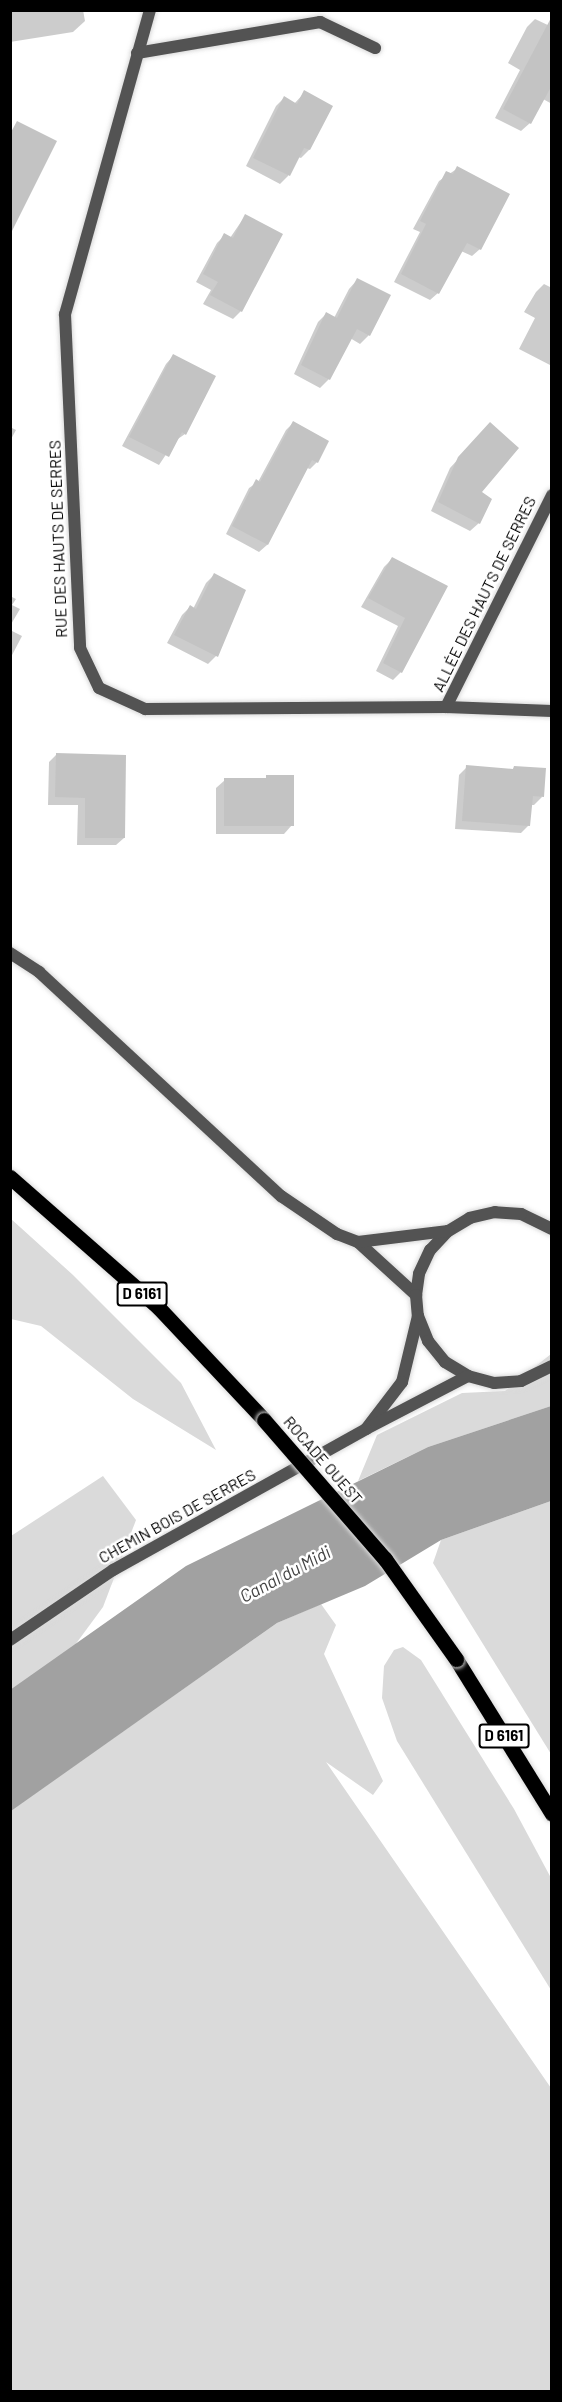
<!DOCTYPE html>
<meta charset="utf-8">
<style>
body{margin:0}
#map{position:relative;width:562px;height:2402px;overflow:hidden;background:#fff;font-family:Barlow,sans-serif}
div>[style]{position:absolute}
.green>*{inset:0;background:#dadada}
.water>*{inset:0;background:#a1a1a1}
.shadow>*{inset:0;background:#0003}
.building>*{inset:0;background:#c3c3c3}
.roads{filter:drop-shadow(0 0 2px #dbdbdb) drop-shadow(0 0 2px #dbdbdb)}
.minor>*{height:12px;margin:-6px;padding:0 6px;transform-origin:6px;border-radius:6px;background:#535353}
.primary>*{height:15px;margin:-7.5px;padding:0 7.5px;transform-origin:7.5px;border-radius:7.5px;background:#000}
.bridges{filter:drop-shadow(0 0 2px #dbdbdb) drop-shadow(0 0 2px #dbdbdb)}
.primary-bridge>*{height:15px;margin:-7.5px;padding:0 7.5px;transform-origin:7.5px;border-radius:7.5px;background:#000}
span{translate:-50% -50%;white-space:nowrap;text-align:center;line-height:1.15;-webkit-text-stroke:5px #fff;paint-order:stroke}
.shield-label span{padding:2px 4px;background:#fff;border:2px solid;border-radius:4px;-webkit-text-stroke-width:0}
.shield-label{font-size:15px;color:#000;font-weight:700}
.street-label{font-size:16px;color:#000}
.water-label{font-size:18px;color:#424242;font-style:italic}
.frame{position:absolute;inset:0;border:12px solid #000;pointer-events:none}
</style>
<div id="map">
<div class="green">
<i style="clip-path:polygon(10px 1218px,73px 1275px,181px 1383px,216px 1450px,133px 1399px,41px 1326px,11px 1319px)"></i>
<i style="clip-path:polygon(551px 1354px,551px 1406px,428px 1447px,358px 1481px,377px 1435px,462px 1393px,505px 1391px)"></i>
<i style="clip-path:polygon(103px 1476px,136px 1520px,103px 1607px,75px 1645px,11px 1690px,11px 1536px)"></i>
<i style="clip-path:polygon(551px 1501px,551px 1754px,433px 1563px,441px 1540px)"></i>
<i style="clip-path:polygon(321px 1604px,336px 1625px,324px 1654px,383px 1781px,373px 1795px,326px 1762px,551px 2088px,551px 2391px,11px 2391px,10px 1811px,277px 1623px)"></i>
<i style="clip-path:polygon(403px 1647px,421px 1660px,514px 1809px,551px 1878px,551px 1990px,397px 1741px,382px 1698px,384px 1666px,394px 1650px)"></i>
</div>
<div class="water">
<i style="clip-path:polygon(551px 1406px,551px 1501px,441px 1540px,365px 1586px,277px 1623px,11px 1811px,10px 1690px,186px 1566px,428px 1447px)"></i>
</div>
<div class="shadow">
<i style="clip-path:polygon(10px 10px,83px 10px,85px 21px,73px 32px,10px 42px)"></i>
<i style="clip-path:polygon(535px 19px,552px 27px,552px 104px,543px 99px,530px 123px,521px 131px,495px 118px,520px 70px,508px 63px,527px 27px)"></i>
<i style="clip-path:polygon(305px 92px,331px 106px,309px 150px,301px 158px,298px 157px,288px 176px,280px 184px,246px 166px,276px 106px,284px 98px,294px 104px)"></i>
<i style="clip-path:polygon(458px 168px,480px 249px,472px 256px,461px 251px,438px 293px,430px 300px,394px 282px,420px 232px,413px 229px,439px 181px)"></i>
<i style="clip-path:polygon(245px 216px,241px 311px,233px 319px,203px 304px,211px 290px,196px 282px,217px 243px,225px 235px,230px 238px)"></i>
<i style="clip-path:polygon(357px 280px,369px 335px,360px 344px,350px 338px,329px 379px,320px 388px,294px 374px,318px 322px,326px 314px,334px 318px,349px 289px)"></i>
<i style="clip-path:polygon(544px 284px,552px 288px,550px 365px,519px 349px,535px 318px,524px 312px,536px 292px)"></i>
<i style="clip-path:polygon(174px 355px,185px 434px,175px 441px,159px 465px,122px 446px,166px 364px)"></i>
<i style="clip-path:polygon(293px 423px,317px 462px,310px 469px,307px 468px,267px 545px,259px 552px,226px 534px,249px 488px,258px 482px,286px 430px)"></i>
<i style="clip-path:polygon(10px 427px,16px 430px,10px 441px)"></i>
<i style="clip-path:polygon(482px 433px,479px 523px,470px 531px,431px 511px,450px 468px)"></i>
<i style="clip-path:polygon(392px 559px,446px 587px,401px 672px,393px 680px,376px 671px,398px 626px,361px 607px,384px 567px)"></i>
<i style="clip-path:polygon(214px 575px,244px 591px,216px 656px,208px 664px,167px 643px,182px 615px,190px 607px,193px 609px,206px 583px)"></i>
<i style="clip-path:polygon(10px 596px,16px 599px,12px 605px,20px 609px,10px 626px)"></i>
<i style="clip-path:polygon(10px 630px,22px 636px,10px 659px)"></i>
<i style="clip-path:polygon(56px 755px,124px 838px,116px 845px,77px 845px,78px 805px,48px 805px,49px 762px)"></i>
<i style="clip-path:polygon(467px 767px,511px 771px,515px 767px,542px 797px,534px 805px,531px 805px,529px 825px,521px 833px,455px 829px,459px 775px)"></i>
<i style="clip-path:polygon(293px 777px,292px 825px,284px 834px,216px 834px,216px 788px,225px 780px)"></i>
</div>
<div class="building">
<i style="clip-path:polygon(552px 16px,552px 85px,531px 124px,503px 109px)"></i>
<i style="clip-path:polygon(304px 90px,333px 106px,310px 150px,304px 148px,290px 176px,253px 158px,284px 96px,297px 104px)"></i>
<i style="clip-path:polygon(17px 121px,57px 141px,10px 235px,10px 134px)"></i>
<i style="clip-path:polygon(457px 166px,510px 194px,481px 250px,467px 243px,439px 294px,401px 274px,426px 224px,420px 221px,446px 171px,453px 174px)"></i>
<i style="clip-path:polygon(245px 214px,283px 234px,242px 312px,210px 295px,218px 282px,203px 274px,224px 233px,233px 238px)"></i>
<i style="clip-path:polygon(357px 278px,391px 295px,370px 336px,357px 329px,330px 380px,301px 365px,326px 312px,337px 318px)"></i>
<i style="clip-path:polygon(173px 354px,216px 376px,186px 435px,182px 432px,169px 457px,129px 437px)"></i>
<i style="clip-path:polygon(293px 421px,329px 441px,318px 463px,312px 460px,268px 545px,232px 526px,256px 479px,260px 482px)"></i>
<i style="clip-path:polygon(490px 422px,519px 448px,482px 492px,492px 499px,480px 524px,438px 502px,458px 457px)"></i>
<i style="clip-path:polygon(392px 557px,448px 586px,402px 673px,383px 663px,405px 618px,368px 598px)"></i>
<i style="clip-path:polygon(214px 573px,246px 590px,218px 657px,174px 635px,190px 605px,196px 609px)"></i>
<i style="clip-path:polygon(56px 753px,126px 755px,125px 838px,85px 838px,85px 798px,55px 797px)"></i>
<i style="clip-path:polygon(466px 765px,513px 769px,514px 766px,546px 768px,544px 797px,533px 796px,530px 826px,462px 821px)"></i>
<i style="clip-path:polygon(266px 775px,294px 775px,294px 826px,224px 826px,224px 778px,266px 778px)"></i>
</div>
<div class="roads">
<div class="minor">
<i style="left:150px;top:10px;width:316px;rotate:105.6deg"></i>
<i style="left:65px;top:314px;width:334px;rotate:87.4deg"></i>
<i style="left:80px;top:648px;width:44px;rotate:64.6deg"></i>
<i style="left:99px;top:688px;width:51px;rotate:24.5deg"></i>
<i style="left:145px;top:709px;width:301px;rotate:-0.4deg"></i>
<i style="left:446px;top:707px;width:106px;rotate:2.2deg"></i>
<i style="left:137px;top:53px;width:186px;rotate:-9.6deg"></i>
<i style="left:320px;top:22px;width:61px;rotate:25.3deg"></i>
<i style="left:446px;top:707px;width:237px;rotate:-63.4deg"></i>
<i style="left:10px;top:953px;width:35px;rotate:33deg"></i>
<i style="left:39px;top:972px;width:330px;rotate:42.8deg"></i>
<i style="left:281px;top:1196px;width:68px;rotate:34.2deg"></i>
<i style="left:337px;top:1234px;width:22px;rotate:21deg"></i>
<i style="left:358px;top:1242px;width:79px;rotate:42.4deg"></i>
<i style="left:552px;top:1229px;width:34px;rotate:-154deg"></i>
<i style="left:521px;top:1214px;width:26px;rotate:-176deg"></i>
<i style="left:495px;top:1212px;width:26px;rotate:167deg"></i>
<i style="left:470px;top:1218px;width:26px;rotate:149deg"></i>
<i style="left:448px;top:1231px;width:26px;rotate:133deg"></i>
<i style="left:430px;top:1250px;width:26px;rotate:115deg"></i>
<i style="left:419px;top:1274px;width:21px;rotate:98deg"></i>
<i style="left:416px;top:1295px;width:21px;rotate:85deg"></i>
<i style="left:418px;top:1316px;width:27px;rotate:68deg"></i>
<i style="left:428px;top:1341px;width:27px;rotate:51deg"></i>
<i style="left:445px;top:1362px;width:27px;rotate:31deg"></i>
<i style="left:468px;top:1376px;width:27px;rotate:15deg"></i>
<i style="left:494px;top:1383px;width:27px;rotate:-4deg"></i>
<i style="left:521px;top:1381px;width:34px;rotate:-26deg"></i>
<i style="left:358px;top:1242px;width:91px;rotate:-7deg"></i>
<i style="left:418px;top:1316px;width:68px;rotate:103.6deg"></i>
<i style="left:402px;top:1382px;width:59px;rotate:127.5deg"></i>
<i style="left:366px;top:1429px;width:115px;rotate:-27.5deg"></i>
<i style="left:10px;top:1640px;width:125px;rotate:-34.2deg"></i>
<i style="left:113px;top:1570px;width:290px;rotate:-29.1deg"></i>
</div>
<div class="primary">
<i style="left:10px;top:1177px;width:198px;rotate:41.3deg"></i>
<i style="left:159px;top:1308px;width:154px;rotate:46.8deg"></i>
<i style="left:456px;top:1659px;width:182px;rotate:58.2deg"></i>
</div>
</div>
<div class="bridges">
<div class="primary-bridge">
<i style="left:264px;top:1420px;width:184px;rotate:49deg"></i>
<i style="left:385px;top:1559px;width:123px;rotate:54.6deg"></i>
</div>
</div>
<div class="shield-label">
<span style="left:142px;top:1294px">D 6161</span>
<span style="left:504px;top:1736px">D 6161</span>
</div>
<div class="street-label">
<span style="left:58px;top:539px;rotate:-92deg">RUE DES HAUTS DE SERRES</span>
<span style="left:484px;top:594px;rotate:-64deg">ALLÉE DES HAUTS DE SERRES</span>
<span style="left:323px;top:1460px;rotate:49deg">ROCADE OUEST</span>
<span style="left:177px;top:1516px;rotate:-29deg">CHEMIN BOIS DE SERRES</span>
</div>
<div class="water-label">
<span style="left:285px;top:1574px;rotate:-28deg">Canal du Midi</span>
</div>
<div class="frame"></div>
</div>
